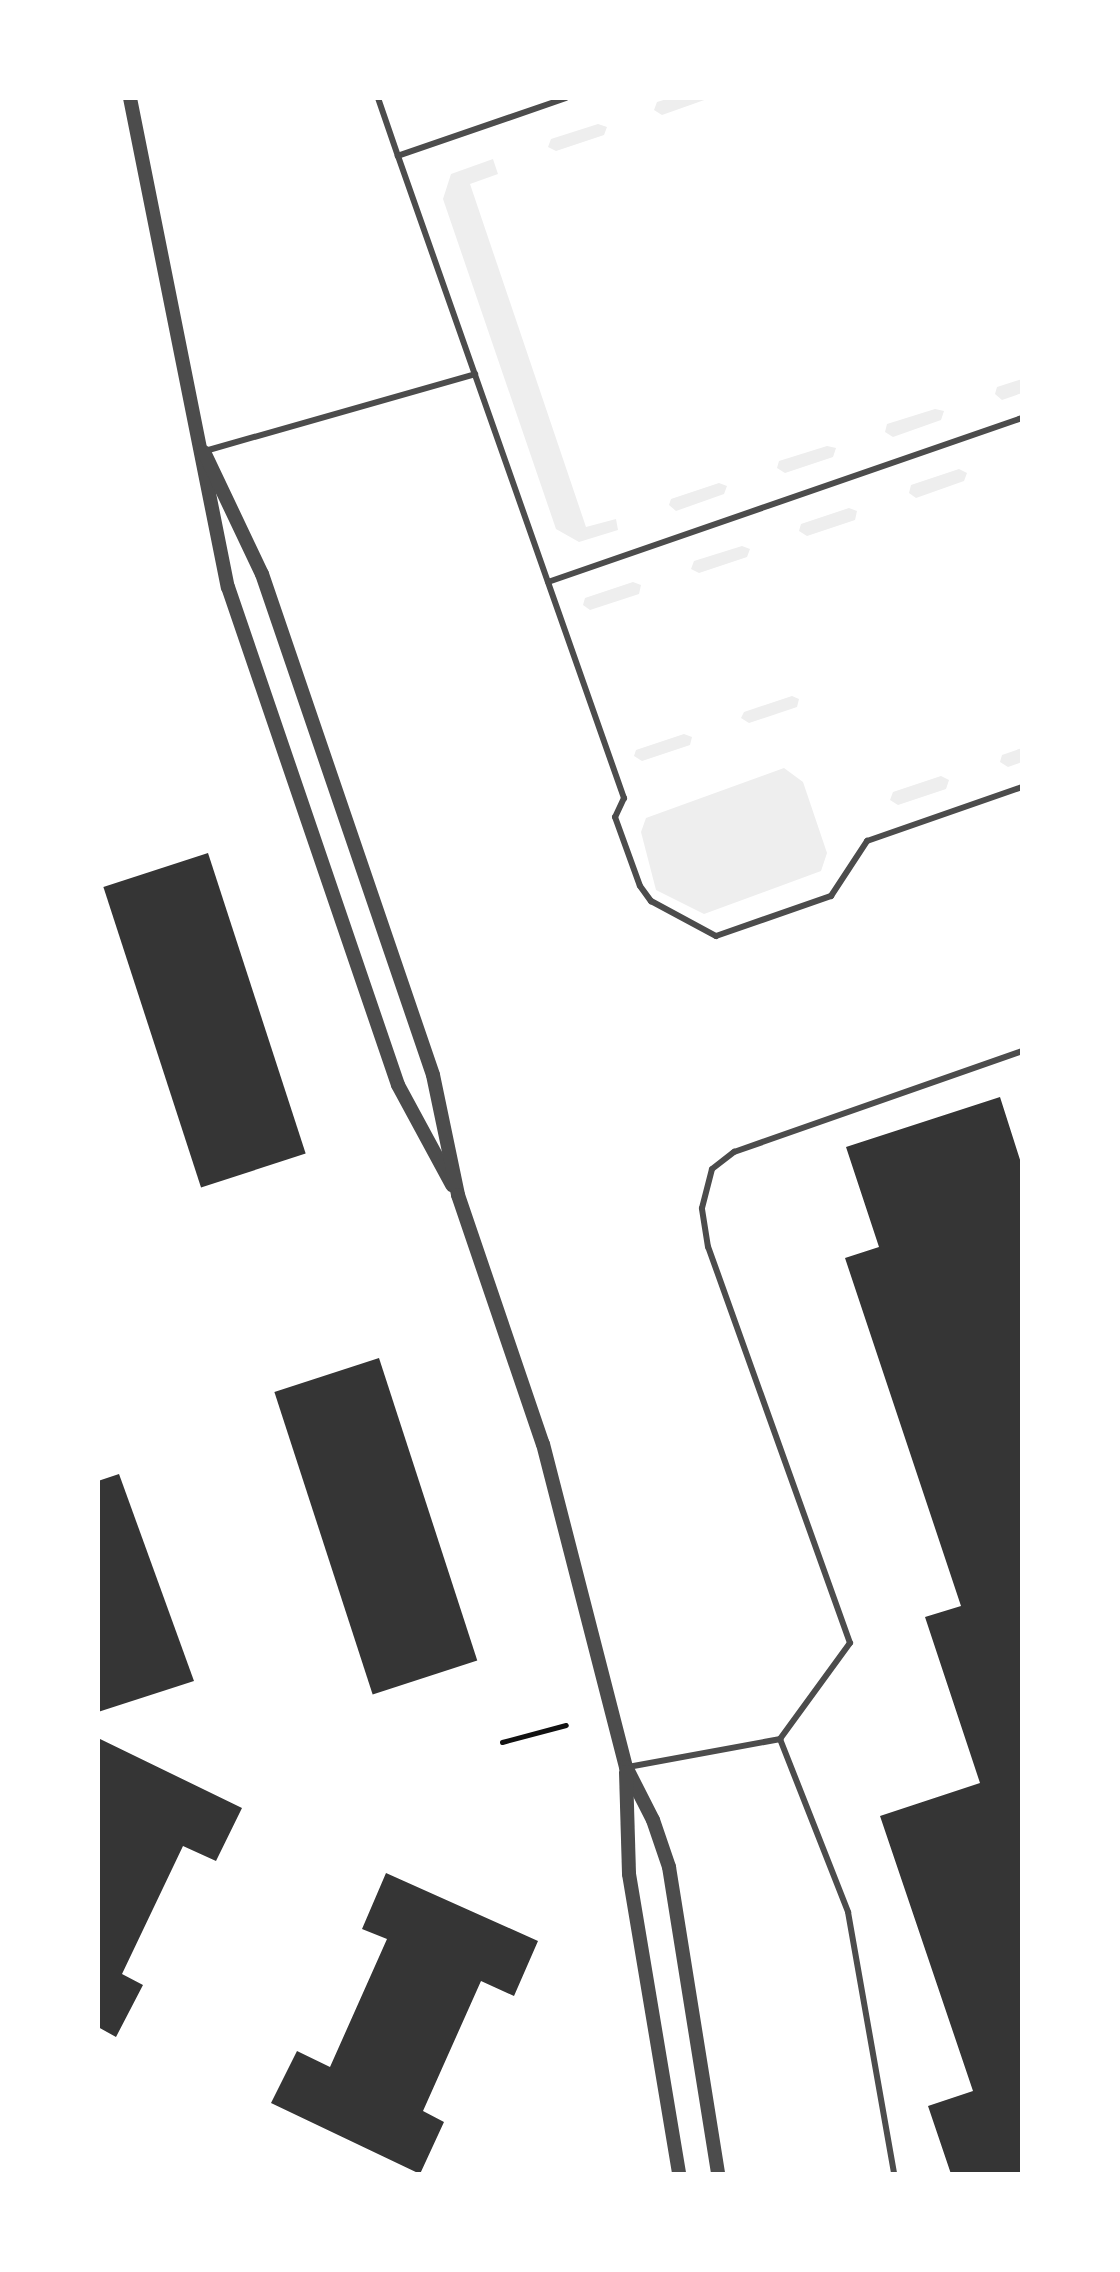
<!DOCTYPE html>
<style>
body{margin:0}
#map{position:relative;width:1120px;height:2272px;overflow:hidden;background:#fff;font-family:Jost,sans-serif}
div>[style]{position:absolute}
.green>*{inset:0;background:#eee}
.building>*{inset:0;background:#353535;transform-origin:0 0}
.path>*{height:5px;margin:-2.5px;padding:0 2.5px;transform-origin:2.5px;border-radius:2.5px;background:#111}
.service>*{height:6px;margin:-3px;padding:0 3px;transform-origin:3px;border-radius:3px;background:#4c4c4c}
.tertiary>*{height:14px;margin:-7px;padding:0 7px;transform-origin:7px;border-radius:7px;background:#4c4c4c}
span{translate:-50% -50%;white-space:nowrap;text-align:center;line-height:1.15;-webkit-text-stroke:6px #fff;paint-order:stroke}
.frame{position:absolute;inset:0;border:100px solid #fff;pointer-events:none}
</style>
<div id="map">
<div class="green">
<i style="clip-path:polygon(670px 98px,710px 98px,662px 115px,654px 110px,657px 102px)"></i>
<i style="clip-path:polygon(598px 124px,607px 127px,604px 135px,556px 151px,548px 147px,551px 139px)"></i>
<i style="clip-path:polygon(493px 159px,498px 174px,470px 184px,586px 527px,616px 519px,618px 530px,579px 542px,556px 529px,443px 199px,451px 174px)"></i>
<i style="clip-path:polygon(1022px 379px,1022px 393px,1002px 400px,995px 394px,997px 387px)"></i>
<i style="clip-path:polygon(935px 409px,944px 411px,941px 420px,893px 437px,885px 432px,887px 424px)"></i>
<i style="clip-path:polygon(827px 446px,836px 448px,833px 457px,785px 473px,777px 468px,779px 461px)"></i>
<i style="clip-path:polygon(959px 469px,967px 473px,964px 481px,916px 498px,909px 493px,911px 485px)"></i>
<i style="clip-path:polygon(719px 483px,727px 486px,724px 494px,676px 511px,669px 505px,671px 499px)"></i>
<i style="clip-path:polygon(849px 508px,857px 511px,855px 520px,807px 536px,799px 531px,801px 524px)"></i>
<i style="clip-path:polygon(742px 546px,750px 549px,747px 557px,699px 573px,691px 569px,694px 561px)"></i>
<i style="clip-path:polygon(633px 582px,641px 585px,639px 594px,590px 610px,583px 605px,585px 598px)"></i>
<i style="clip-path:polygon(792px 696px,799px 699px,797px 707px,749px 723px,741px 718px,744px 712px)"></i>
<i style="clip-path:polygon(684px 734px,692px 737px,690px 745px,642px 761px,634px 756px,636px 750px)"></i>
<i style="clip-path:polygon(1022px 748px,1022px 762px,1008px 767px,1000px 762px,1002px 755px)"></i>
<i style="clip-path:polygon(784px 768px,803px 782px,827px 853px,821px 871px,704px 914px,656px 890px,641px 832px,646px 818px)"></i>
<i style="clip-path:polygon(941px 776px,949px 780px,946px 789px,898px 805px,890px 800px,893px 792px)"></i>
</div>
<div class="building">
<i style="left:208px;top:853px;width:316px;height:110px;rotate:72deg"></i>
<i style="clip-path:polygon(1000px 1097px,1022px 1166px,1022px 2174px,951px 2174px,928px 2106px,973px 2091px,880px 1816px,980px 1783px,925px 1617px,961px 1606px,845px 1258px,879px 1247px,846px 1147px)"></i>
<i style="left:379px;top:1358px;width:318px;height:110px;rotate:72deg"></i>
<i style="clip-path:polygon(119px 1474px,194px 1681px,98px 1712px,98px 1481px)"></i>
<i style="clip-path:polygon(98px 1738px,242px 1808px,216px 1861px,183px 1846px,122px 1974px,143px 1985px,116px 2037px,98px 2027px)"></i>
<i style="clip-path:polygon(386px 1873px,538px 1941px,514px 1996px,481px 1981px,423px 2111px,444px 2122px,420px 2174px,271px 2103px,297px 2051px,330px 2067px,387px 1939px,362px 1929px)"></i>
</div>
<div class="path">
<i style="left:502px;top:1742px;width:66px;rotate:-14.9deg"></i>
</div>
<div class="service">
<i style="left:378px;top:98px;width:61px;rotate:71deg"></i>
<i style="left:566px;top:98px;width:178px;rotate:161deg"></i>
<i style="left:398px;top:156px;width:681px;rotate:70.61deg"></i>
<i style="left:624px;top:798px;width:21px;rotate:115deg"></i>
<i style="left:615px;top:817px;width:73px;rotate:70.1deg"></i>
<i style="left:640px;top:886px;width:19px;rotate:54deg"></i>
<i style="left:651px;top:901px;width:74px;rotate:28.3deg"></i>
<i style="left:716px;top:936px;width:122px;rotate:-19.2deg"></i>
<i style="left:831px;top:896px;width:66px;rotate:-56.8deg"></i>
<i style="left:867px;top:841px;width:164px;rotate:-19.2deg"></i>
<i style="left:205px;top:451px;width:281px;rotate:-15.9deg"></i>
<i style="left:548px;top:582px;width:502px;rotate:-19.09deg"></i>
<i style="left:780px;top:1739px;width:186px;rotate:68.5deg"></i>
<i style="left:848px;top:1912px;width:266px;rotate:80deg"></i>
<i style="left:628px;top:1767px;width:155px;rotate:-10.4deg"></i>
<i style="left:780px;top:1739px;width:119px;rotate:-53.9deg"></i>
<i style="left:850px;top:1643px;width:421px;rotate:-109.7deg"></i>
<i style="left:708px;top:1247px;width:39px;rotate:-99deg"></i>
<i style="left:702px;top:1208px;width:40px;rotate:-75.6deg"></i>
<i style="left:712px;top:1169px;width:28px;rotate:-38deg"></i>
<i style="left:734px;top:1152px;width:305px;rotate:-19.3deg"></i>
</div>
<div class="tertiary">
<i style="left:130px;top:98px;width:499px;rotate:78.7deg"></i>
<i style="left:228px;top:587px;width:526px;rotate:71.15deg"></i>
<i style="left:398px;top:1085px;width:114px;rotate:61.6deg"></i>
<i style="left:204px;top:452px;width:135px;rotate:64.6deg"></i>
<i style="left:262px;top:574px;width:529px;rotate:71.15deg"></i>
<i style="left:433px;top:1075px;width:123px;rotate:78.2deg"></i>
<i style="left:458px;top:1195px;width:263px;rotate:71.2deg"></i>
<i style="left:543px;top:1444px;width:333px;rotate:75.6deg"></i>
<i style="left:626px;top:1767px;width:59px;rotate:63deg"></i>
<i style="left:653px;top:1820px;width:50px;rotate:71.2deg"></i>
<i style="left:669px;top:1867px;width:311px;rotate:80.9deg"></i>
<i style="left:626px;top:1772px;width:102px;rotate:88.3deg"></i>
<i style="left:629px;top:1874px;width:304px;rotate:80.5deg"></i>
</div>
<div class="frame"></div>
</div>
